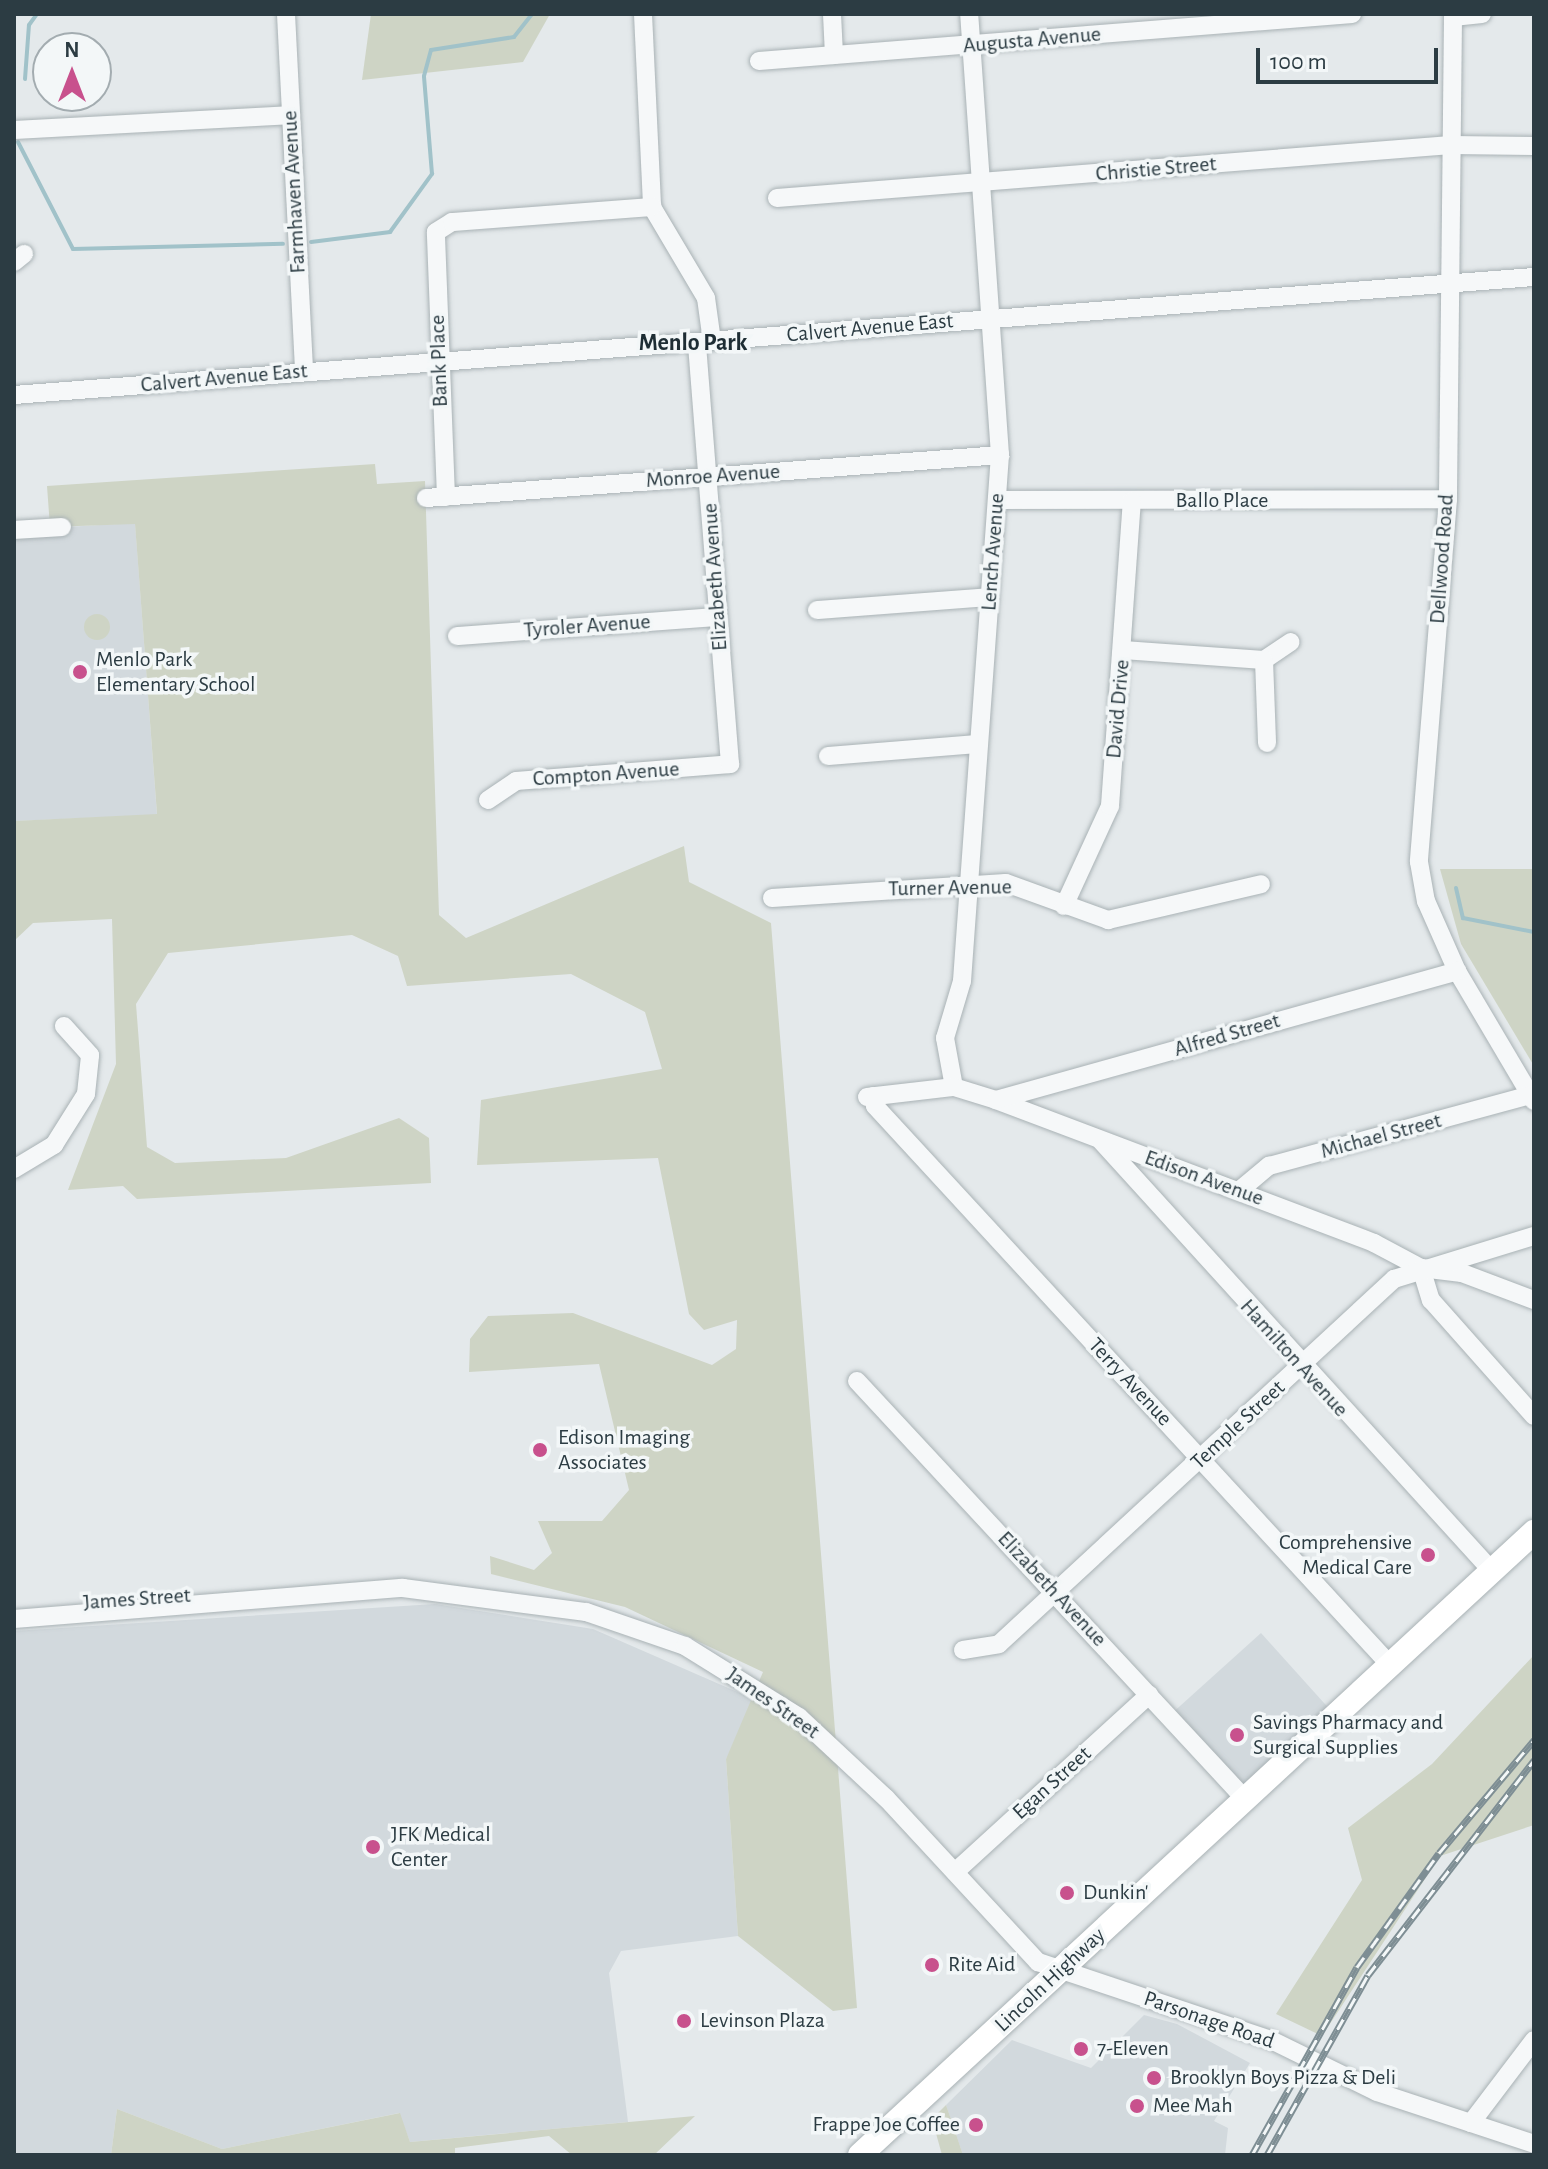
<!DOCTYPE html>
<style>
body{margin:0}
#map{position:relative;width:1548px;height:2169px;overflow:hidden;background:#e4e9eb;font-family:"Alegreya Sans",sans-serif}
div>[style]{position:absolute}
.built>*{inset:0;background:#d2d9dd;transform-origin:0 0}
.green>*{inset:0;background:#ced4c5}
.round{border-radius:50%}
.stream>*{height:4px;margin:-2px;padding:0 2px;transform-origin:2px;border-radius:2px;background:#a1c2c9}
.roads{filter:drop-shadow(0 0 2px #a9b2b5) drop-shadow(0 0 2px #a9b2b5)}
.minor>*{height:18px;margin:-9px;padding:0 9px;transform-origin:9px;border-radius:9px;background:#f6f8f9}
.major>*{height:24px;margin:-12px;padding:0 12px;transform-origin:12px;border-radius:12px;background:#fff}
.rail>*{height:7px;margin-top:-3.5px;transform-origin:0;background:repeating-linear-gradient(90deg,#f3f7f8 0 12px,#7e8e94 0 24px);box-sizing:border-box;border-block:2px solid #7e8e94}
.dots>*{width:22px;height:22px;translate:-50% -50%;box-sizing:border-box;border:4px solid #f3f7f8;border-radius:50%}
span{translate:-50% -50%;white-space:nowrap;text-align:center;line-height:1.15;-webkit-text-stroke:7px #f3f7f8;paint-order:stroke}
.street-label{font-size:22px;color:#2c3c43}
.poi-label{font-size:22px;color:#2c3c43}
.left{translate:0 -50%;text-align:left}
.right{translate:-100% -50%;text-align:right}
.neighbourhood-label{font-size:24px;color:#1e2d34;font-weight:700}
.frame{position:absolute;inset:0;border:16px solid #2c3c43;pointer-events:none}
.north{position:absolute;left:32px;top:32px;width:80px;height:80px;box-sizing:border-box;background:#f3f7f8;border:2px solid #a3acb0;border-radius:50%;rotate:0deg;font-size:22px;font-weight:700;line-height:32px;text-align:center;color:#2c3c43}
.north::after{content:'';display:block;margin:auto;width:28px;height:36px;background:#c8518d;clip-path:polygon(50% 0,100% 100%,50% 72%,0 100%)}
.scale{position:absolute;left:1256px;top:48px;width:182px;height:36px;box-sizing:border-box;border:4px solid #2c3c43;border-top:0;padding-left:10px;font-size:24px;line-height:28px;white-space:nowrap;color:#2c3c43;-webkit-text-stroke:6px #f3f7f8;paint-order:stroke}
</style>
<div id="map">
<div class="built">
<i style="clip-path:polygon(135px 523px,157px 815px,14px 821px,14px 530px)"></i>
<i style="clip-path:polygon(435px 1604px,593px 1629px,758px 1701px,726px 1759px,738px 1936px,621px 1951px,609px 1973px,628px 2122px,410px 2142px,399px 2113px,222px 2149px,117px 2109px,111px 2155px,14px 2155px,14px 1631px)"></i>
<i style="left:1261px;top:1633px;width:113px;height:122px;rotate:48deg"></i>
<i style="clip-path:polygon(1144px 2015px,1177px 2024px,1250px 2063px,1214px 2121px,1228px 2128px,1225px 2155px,963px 2155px,946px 2105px,1012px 2040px,1091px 2068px)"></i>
</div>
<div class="green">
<i style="clip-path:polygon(371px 14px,550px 14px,523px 62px,362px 80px)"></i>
<i style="clip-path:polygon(375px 464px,377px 484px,425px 481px,439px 915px,466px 938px,684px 846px,689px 882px,771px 923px,857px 2008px,833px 2011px,738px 1936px,726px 1759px,763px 1672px,625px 1607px,491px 1574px,490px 1556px,534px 1570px,552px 1553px,538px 1521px,602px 1521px,629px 1490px,599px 1364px,469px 1372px,470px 1339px,488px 1316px,573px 1313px,712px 1365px,736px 1349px,737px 1320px,704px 1330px,689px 1314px,658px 1158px,477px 1165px,481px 1100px,662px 1069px,645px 1012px,571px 974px,407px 986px,398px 956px,352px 935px,168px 953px,136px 1004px,147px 1147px,175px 1163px,286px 1158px,399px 1118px,429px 1138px,431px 1183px,137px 1199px,123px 1186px,68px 1190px,116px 1064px,112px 919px,33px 923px,14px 941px,14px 821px,157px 814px,135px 524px,50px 527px,47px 486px)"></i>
<i class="round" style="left:84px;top:614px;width:26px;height:26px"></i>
<i style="clip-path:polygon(1440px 869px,1534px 869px,1534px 1066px,1461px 944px)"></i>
<i style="clip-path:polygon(1534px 1655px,1534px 1825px,1440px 1856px,1322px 2036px,1276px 2014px,1362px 1880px,1348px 1828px,1432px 1764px)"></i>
<i style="clip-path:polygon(946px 2105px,952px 2122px,963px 2155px,942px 2155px,932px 2119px)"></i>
<i style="clip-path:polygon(117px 2109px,222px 2149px,400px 2113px,410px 2142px,695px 2116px,654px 2155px,572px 2155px,549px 2136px,455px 2148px,455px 2155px,111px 2155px)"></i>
</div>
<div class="stream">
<i style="left:25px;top:79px;width:54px;rotate:-85.8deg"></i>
<i style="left:29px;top:25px;width:14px;rotate:-54deg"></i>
<i style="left:18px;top:142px;width:120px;rotate:62.8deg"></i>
<i style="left:73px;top:249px;width:210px;rotate:-1.4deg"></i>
<i style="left:311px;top:242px;width:80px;rotate:-7.2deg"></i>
<i style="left:390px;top:232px;width:72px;rotate:-54.1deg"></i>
<i style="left:432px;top:174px;width:98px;rotate:-94.7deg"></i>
<i style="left:424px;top:76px;width:27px;rotate:-75deg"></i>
<i style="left:431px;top:50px;width:84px;rotate:-8.9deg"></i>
<i style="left:514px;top:37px;width:29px;rotate:-52deg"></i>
<i style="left:1456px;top:888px;width:31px;rotate:77deg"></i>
<i style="left:1463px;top:918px;width:72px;rotate:11.2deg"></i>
</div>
<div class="roads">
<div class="minor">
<i style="left:286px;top:14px;width:357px;rotate:87.1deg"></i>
<i style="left:643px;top:14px;width:193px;rotate:87.3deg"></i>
<i style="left:652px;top:207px;width:106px;rotate:59.3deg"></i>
<i style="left:706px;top:298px;width:43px;rotate:82.1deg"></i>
<i style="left:832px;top:14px;width:41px;rotate:87.2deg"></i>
<i style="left:1453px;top:17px;width:482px;rotate:90.6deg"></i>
<i style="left:1448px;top:499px;width:364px;rotate:94.6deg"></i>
<i style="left:1419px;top:862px;width:40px;rotate:80deg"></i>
<i style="left:1426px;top:901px;width:77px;rotate:66.1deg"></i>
<i style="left:1457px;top:971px;width:151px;rotate:59.4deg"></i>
<i style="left:1453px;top:17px;width:29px;rotate:-6deg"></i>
<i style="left:759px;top:61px;width:595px;rotate:-4.53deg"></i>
<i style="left:14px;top:130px;width:275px;rotate:-3.1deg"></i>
<i style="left:777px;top:198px;width:676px;rotate:-4.5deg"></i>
<i style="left:1451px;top:145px;width:83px;rotate:0.7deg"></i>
<i style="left:14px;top:262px;width:13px;rotate:-39deg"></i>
<i style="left:14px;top:395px;width:1525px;rotate:-4.44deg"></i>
<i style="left:446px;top:497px;width:265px;rotate:-92.2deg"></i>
<i style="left:436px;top:232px;width:19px;rotate:-32deg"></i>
<i style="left:452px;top:222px;width:201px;rotate:-4.3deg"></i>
<i style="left:426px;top:498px;width:576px;rotate:-4.28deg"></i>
<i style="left:997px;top:500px;width:451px;rotate:-0.1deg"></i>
<i style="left:14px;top:530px;width:48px;rotate:-3.6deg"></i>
<i style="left:817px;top:610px;width:173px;rotate:-4.3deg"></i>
<i style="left:457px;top:636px;width:261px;rotate:-4.2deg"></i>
<i style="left:1123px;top:650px;width:141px;rotate:4.1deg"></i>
<i style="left:1264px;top:660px;width:32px;rotate:-34deg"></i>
<i style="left:1264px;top:660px;width:83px;rotate:87.9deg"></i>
<i style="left:828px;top:756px;width:150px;rotate:-4.6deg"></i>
<i style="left:488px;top:800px;width:34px;rotate:-34deg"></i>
<i style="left:516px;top:781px;width:215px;rotate:-4.5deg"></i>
<i style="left:730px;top:764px;width:423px;rotate:-94.5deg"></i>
<i style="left:772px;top:898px;width:234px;rotate:-3.7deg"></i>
<i style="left:1006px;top:883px;width:109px;rotate:19.9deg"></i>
<i style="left:1108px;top:920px;width:157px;rotate:-13.2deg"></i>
<i style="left:1064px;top:906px;width:110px;rotate:-65.3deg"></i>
<i style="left:1110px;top:806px;width:306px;rotate:-85.9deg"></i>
<i style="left:954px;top:1087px;width:50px;rotate:-100.4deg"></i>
<i style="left:945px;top:1038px;width:59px;rotate:-73.4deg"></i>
<i style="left:962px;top:981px;width:527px;rotate:-85.87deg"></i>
<i style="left:1000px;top:455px;width:442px;rotate:-94deg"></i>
<i style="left:873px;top:1096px;width:10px;rotate:79deg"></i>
<i style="left:875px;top:1106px;width:761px;rotate:47.34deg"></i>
<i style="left:867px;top:1097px;width:88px;rotate:-6.6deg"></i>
<i style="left:954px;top:1087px;width:44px;rotate:17.2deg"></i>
<i style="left:996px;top:1100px;width:404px;rotate:20.7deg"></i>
<i style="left:1374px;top:1243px;width:53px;rotate:28deg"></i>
<i style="left:1421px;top:1268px;width:41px;rotate:7deg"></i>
<i style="left:1462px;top:1273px;width:77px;rotate:20.6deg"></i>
<i style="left:996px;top:1100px;width:479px;rotate:-15.6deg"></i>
<i style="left:1101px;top:1141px;width:581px;rotate:47.72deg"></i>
<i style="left:14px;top:1169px;width:47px;rotate:-31deg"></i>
<i style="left:54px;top:1145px;width:60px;rotate:-57.9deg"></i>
<i style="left:86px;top:1094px;width:39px;rotate:-84deg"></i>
<i style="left:90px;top:1055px;width:39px;rotate:-132deg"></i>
<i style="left:1240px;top:1190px;width:38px;rotate:-40deg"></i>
<i style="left:1269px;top:1166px;width:270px;rotate:-15.2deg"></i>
<i style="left:1421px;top:1268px;width:34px;rotate:73deg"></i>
<i style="left:1431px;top:1300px;width:155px;rotate:48.4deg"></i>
<i style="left:857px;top:1381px;width:570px;rotate:47.13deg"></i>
<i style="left:14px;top:1619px;width:390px;rotate:-4.6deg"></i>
<i style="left:403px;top:1588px;width:185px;rotate:7.5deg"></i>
<i style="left:586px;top:1612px;width:105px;rotate:19deg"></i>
<i style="left:685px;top:1646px;width:134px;rotate:31.9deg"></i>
<i style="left:799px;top:1717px;width:119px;rotate:43deg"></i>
<i style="left:886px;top:1798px;width:224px;rotate:47.2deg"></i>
<i style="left:1038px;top:1962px;width:246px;rotate:18.5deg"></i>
<i style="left:1271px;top:2040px;width:118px;rotate:26.1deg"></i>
<i style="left:1377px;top:2092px;width:165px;rotate:18.3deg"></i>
<i style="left:963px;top:1650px;width:36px;rotate:-9deg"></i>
<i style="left:999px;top:1644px;width:538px;rotate:-42.74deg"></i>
<i style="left:1394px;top:1279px;width:146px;rotate:-17.1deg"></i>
<i style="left:955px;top:1872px;width:263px;rotate:-42.4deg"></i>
<i style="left:1471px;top:2123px;width:104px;rotate:-52.8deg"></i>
</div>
<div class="major">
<i style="left:860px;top:2155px;width:918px;rotate:-42.75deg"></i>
</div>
</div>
<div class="rail">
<i style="left:1252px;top:2155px;width:215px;rotate:-60.8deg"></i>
<i style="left:1357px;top:1967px;width:140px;rotate:-54.3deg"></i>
<i style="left:1439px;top:1853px;width:148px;rotate:-49.9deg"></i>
<i style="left:1267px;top:2155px;width:206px;rotate:-60.7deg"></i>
<i style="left:1368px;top:1975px;width:272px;rotate:-52.3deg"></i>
</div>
<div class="dots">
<i style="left:80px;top:672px;background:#c8518d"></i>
<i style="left:540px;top:1450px;background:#c8518d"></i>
<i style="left:1428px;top:1555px;background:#c8518d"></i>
<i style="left:1237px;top:1735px;background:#c8518d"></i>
<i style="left:373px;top:1847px;background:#c8518d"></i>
<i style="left:1067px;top:1893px;background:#c8518d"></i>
<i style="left:932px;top:1965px;background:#c8518d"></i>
<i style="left:684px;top:2021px;background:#c8518d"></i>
<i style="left:1081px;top:2049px;background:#c8518d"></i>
<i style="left:1154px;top:2078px;background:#c8518d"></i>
<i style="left:1137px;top:2106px;background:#c8518d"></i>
<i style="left:976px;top:2125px;background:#c8518d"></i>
</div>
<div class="street-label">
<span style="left:1032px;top:40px;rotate:-5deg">Augusta Avenue</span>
<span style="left:1156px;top:169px;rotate:-5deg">Christie Street</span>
<span style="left:294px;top:192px;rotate:-93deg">Farmhaven Avenue</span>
<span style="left:870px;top:328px;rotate:-5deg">Calvert Avenue East</span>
<span style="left:439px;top:361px;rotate:-92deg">Bank Place</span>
<span style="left:224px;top:378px;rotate:-5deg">Calvert Avenue East</span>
<span style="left:713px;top:476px;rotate:-4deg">Monroe Avenue</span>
<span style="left:1222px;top:501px">Ballo Place</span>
<span style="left:993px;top:552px;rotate:-86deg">Lench Avenue</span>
<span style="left:1442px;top:559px;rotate:-86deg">Dellwood Road</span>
<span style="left:715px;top:577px;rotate:-94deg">Elizabeth Avenue</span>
<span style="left:587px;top:626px;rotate:-4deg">Tyroler Avenue</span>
<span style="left:1118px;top:709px;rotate:-85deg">David Drive</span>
<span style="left:606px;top:774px;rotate:-4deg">Compton Avenue</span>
<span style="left:950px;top:888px;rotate:-1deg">Turner Avenue</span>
<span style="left:1227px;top:1035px;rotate:-16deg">Alfred Street</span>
<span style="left:1381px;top:1136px;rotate:-15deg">Michael Street</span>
<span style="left:1204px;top:1178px;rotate:20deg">Edison Avenue</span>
<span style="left:1294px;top:1358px;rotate:48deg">Hamilton Avenue</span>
<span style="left:1130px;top:1382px;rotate:47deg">Terry Avenue</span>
<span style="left:1238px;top:1425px;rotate:-43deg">Temple Street</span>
<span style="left:1052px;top:1589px;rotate:47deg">Elizabeth Avenue</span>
<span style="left:137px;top:1599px;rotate:-4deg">James Street</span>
<span style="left:773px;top:1703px;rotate:35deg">James Street</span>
<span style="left:1052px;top:1783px;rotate:-42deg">Egan Street</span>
<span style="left:1050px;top:1980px;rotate:-43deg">Lincoln Highway</span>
<span style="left:1209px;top:2020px;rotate:19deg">Parsonage Road</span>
</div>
<div class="poi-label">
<span class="left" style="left:96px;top:672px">Menlo Park<br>Elementary School</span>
<span class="left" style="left:558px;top:1450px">Edison Imaging<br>Associates</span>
<span class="right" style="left:1412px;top:1555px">Comprehensive<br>Medical Care</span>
<span class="left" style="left:1253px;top:1735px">Savings Pharmacy and<br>Surgical Supplies</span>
<span class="left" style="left:391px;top:1847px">JFK Medical<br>Center</span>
<span class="left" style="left:1083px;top:1893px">Dunkin'</span>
<span class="left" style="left:948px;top:1965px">Rite Aid</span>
<span class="left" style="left:700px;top:2021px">Levinson Plaza</span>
<span class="left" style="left:1097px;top:2049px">7-Eleven</span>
<span class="left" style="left:1170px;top:2078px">Brooklyn Boys Pizza &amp; Deli</span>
<span class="left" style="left:1153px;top:2106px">Mee Mah</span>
<span class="right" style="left:960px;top:2125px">Frappe Joe Coffee</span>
</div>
<div class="neighbourhood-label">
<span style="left:693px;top:344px">Menlo Park</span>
</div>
<div class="frame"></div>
<div class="north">N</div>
<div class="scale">100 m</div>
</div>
